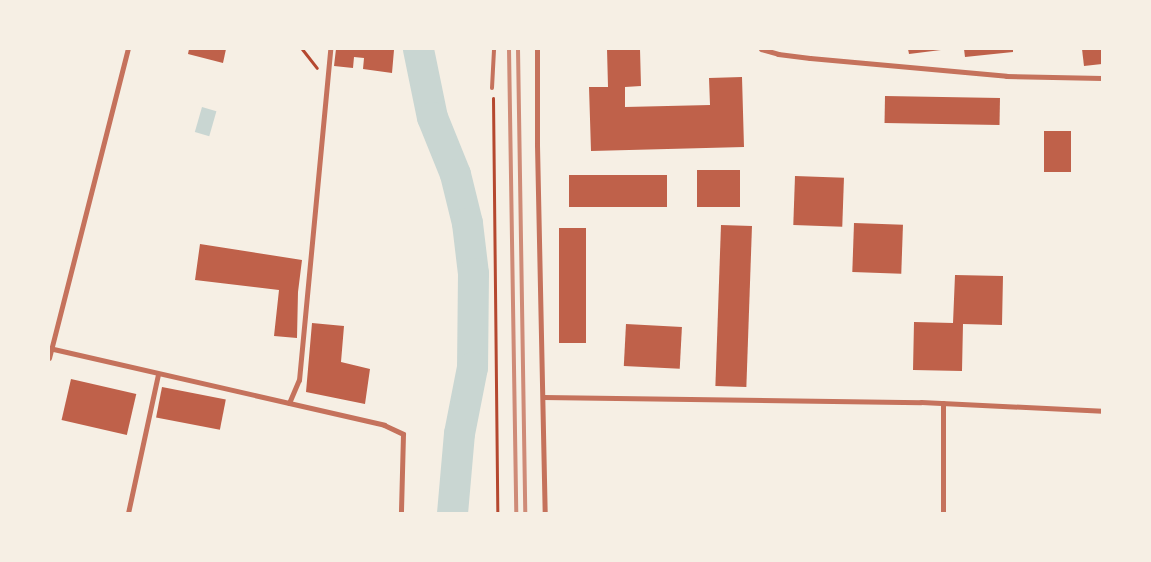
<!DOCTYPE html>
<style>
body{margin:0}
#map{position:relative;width:1151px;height:562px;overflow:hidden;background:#f6efe4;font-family:"DejaVu Sans",sans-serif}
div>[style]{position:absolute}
.water>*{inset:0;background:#c9d6d2;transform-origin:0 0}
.river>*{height:31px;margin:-15.5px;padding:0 15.5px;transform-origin:15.5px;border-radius:15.5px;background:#c9d6d2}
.building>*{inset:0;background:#bf614a;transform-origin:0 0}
.path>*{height:3px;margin:-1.5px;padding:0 1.5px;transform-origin:1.5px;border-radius:1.5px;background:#b5482f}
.service>*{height:4px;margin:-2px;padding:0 2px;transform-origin:2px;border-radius:2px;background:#c5725c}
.minor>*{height:5px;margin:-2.5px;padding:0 2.5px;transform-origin:2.5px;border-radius:2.5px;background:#c5725c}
.rail>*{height:4px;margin:-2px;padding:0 2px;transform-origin:2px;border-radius:2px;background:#cf8b77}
span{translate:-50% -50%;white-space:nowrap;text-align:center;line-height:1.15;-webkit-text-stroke:4px #f6efe4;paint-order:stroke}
.frame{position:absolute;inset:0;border:50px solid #f6efe4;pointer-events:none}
</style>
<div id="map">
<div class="water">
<i style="left:202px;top:107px;width:15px;height:26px;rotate:16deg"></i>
</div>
<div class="river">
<i style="left:418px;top:49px;width:69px;rotate:78.4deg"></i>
<i style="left:432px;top:117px;width:61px;rotate:68deg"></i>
<i style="left:455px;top:174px;width:50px;rotate:76.2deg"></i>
<i style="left:467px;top:223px;width:50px;rotate:83.2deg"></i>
<i style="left:473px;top:273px;width:94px;rotate:90.6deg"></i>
<i style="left:472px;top:367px;width:67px;rotate:101.1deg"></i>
<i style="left:459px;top:433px;width:80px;rotate:95deg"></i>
</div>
<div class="building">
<i style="clip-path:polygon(189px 49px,226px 49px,223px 63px,188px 54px)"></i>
<i style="clip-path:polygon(336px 49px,394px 50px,392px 73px,363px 69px,364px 58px,354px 57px,353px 68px,334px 66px)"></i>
<i style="clip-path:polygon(607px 49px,640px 49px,641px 86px,625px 87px,625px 107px,710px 105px,709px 78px,742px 77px,744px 147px,591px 151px,589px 87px,608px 87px)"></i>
<i style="clip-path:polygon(908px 49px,941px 49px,941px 50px,909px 54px)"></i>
<i style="clip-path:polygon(964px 49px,1013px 49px,1013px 52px,965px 57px)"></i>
<i style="clip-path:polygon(1082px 49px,1102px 49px,1102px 64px,1084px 66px)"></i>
<i style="left:885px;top:96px;width:115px;height:27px;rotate:1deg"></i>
<i style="left:1044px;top:131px;width:27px;height:41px"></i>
<i style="left:697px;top:170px;width:43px;height:37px"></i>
<i style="left:569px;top:175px;width:98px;height:32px"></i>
<i style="left:795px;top:176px;width:49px;height:49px;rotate:2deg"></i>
<i style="left:854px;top:223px;width:49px;height:49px;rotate:2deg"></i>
<i style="left:721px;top:225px;width:31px;height:161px;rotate:2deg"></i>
<i style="left:559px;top:228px;width:27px;height:115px"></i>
<i style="clip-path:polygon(200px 244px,302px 260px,298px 292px,297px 338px,274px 336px,279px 290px,195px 280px)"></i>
<i style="clip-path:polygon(955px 275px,1003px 276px,1002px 325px,963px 324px,962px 371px,913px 370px,914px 322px,953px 323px)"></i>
<i style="clip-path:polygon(312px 323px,344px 326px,341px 362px,370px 369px,365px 404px,306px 392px)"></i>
<i style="left:626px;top:324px;width:56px;height:42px;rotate:3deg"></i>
<i style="left:71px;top:379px;width:67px;height:42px;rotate:13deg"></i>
<i style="left:162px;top:387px;width:65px;height:31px;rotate:11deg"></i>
</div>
<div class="path">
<i style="left:302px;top:49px;width:24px;rotate:52deg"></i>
<i style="left:493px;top:98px;width:415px;rotate:89.4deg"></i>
</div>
<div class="service">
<i style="left:492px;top:88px;width:39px;rotate:-87deg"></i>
</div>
<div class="minor">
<i style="left:537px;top:49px;width:96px;rotate:90deg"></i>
<i style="left:537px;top:145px;width:368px;rotate:88.8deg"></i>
<i style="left:761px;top:49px;width:18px;rotate:16deg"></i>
<i style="left:778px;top:54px;width:32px;rotate:7deg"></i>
<i style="left:810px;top:58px;width:197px;rotate:5.2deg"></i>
<i style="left:1006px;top:76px;width:96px;rotate:1.2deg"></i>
<i style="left:49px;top:348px;width:344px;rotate:12.9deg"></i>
<i style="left:384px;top:425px;width:21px;rotate:25deg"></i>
<i style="left:403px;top:434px;width:79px;rotate:91.5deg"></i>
<i style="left:49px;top:358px;width:319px;rotate:-75.7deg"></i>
<i style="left:543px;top:397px;width:378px;rotate:0.8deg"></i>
<i style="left:921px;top:402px;width:181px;rotate:2.8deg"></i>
<i style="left:289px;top:403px;width:25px;rotate:-67deg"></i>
<i style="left:299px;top:380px;width:332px;rotate:-84.6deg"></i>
<i style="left:128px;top:513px;width:142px;rotate:-77.8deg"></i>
<i style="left:943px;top:513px;width:110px;rotate:-90deg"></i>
</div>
<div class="rail">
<i style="left:509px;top:49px;width:464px;rotate:89.1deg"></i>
<i style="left:518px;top:49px;width:464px;rotate:89.1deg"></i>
</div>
<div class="frame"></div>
</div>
